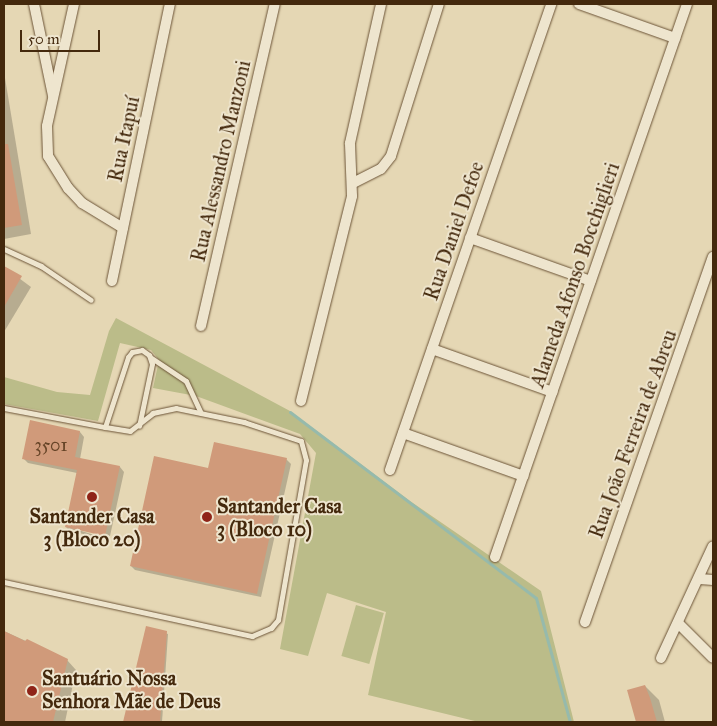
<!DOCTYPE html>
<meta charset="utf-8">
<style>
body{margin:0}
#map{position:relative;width:717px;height:726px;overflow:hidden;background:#e5d7b4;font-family:"IM FELL Great Primer",serif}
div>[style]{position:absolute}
.green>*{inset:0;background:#bbbc89;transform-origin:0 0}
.shadow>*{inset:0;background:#0003}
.stream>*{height:3px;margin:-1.5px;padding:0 1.5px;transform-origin:1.5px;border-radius:1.5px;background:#96baac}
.building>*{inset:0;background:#d09a7a}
.roads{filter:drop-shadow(0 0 1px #6c5437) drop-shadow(0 0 1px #6c5437)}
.lane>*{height:5px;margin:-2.5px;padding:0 2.5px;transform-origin:2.5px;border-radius:2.5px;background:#eee5ce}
.street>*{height:10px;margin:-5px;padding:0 5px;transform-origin:5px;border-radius:5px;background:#eee5ce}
.dots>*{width:14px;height:14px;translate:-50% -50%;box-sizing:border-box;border:2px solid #eee5ce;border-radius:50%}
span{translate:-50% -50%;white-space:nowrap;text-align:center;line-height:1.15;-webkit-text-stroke:4px #eee5ce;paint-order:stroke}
.number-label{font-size:18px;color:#674528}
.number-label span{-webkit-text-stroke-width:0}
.street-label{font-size:20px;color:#44290d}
.poi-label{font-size:20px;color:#44290d;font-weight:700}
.left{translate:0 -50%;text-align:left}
.frame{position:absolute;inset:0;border:5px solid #44290d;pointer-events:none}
.scale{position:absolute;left:20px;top:30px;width:80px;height:22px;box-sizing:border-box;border:2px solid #44290d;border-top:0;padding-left:6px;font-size:15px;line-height:18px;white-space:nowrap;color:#44290d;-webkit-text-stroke:4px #eee5ce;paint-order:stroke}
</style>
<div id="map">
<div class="green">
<i style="clip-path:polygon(116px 318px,290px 411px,410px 501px,541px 591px,574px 722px,479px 722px,368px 695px,386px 612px,327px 593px,308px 656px,280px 649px,316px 453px,300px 434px,196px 396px,153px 388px,159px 360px,151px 350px,120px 343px,98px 421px,4px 404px,4px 377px,57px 392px,90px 395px,109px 331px)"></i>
<i style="left:356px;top:605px;width:29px;height:53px;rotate:16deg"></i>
</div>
<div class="shadow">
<i style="clip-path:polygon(4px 72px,31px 234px,4px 239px)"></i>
<i style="clip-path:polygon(4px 267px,31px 287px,4px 332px)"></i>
<i style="clip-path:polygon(31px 422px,80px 432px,84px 437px,80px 459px,120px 467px,124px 472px,110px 536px,69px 527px,110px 540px,70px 531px,66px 527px,77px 473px,28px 463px,23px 458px)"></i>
<i style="clip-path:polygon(286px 459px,291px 464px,261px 597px,135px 570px,131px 566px)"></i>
<i style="clip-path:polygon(147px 628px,168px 634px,162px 722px,125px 722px)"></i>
<i style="clip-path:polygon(4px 631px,67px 660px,76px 670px,65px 722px,4px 722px)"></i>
<i style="clip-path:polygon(645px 686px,659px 700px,665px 722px,637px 722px,629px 691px)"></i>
</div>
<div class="stream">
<i style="left:290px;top:412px;width:308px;rotate:37.1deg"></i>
<i style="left:536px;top:598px;width:129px;rotate:74.7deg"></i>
</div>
<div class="building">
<i style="clip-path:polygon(4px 144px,8px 144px,22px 225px,4px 228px)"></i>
<i style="clip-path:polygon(4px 266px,22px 276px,4px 307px)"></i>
<i style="clip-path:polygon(30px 420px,80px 431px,75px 457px,120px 466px,105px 536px,65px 527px,77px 470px,22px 459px)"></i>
<i style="clip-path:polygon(214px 442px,287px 458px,257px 594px,130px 566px,154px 456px,208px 468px)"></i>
<i style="clip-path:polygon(146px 626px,167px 631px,160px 722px,123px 722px)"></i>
<i style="clip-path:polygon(4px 631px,25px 641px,27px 639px,68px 659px,53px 722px,4px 722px)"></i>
<i style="clip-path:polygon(645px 685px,650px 698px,657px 722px,636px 722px,627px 690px)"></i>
</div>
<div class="roads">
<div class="lane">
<i style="left:4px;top:249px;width:41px;rotate:24.7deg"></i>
<i style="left:41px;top:266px;width:60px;rotate:34.2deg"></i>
<i style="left:150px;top:357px;width:43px;rotate:33.7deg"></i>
<i style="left:186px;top:381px;width:35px;rotate:65deg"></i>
<i style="left:4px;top:408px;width:103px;rotate:10.7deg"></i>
<i style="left:105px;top:427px;width:74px;rotate:-71.8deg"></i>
<i style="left:128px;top:357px;width:6px;rotate:-51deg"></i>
<i style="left:132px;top:352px;width:10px;rotate:-11deg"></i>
<i style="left:142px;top:350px;width:9px;rotate:36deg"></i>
<i style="left:149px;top:355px;width:9px;rotate:72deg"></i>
<i style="left:152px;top:364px;width:63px;rotate:101.8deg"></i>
<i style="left:4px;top:582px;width:254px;rotate:12.3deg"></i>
<i style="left:252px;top:636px;width:21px;rotate:-23deg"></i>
<i style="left:271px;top:628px;width:11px;rotate:-49deg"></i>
<i style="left:278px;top:620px;width:162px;rotate:-80.1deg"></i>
<i style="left:306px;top:460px;width:20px;rotate:-105deg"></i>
<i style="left:301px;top:441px;width:60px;rotate:-161.6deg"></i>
<i style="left:244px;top:422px;width:69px;rotate:-168.4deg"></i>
<i style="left:176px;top:408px;width:24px;rotate:168deg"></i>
<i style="left:153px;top:413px;width:29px;rotate:142deg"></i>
<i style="left:130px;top:431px;width:25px;rotate:-171deg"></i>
</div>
<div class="street">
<i style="left:34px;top:4px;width:94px;rotate:78.3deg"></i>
<i style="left:74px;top:4px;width:125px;rotate:102.5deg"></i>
<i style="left:47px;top:126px;width:30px;rotate:88deg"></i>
<i style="left:48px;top:156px;width:38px;rotate:58deg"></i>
<i style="left:68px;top:188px;width:21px;rotate:47deg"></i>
<i style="left:82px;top:203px;width:48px;rotate:31.4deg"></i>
<i style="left:579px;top:4px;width:102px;rotate:19.5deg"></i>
<i style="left:353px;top:183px;width:31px;rotate:-27deg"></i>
<i style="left:381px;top:169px;width:16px;rotate:-52deg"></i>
<i style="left:391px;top:156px;width:159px;rotate:-72.5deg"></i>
<i style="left:470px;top:238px;width:128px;rotate:19.6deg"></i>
<i style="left:112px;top:281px;width:283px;rotate:-78.2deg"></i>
<i style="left:201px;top:326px;width:330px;rotate:-77.1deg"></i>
<i style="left:432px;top:349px;width:128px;rotate:19.6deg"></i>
<i style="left:301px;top:401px;width:211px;rotate:-76deg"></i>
<i style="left:352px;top:196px;width:53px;rotate:-92.2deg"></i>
<i style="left:350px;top:143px;width:142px;rotate:-77.4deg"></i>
<i style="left:403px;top:433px;width:128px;rotate:19.6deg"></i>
<i style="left:390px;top:470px;width:493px;rotate:-70.9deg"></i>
<i style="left:495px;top:557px;width:585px;rotate:-70.85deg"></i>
<i style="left:700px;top:579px;width:13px;rotate:4deg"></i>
<i style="left:585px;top:622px;width:387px;rotate:-70.7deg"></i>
<i style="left:678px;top:623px;width:49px;rotate:45deg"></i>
<i style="left:661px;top:658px;width:123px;rotate:-65.1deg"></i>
</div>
</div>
<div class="dots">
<i style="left:92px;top:497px;background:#8f2418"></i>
<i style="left:207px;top:517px;background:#8f2418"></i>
<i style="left:32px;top:691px;background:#8f2418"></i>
</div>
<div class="number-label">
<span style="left:51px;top:445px">3501</span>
</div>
<div class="street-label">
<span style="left:124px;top:139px;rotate:-78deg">Rua Itapuí</span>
<span style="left:221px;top:161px;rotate:-77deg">Rua Alessandro Manzoni</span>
<span style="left:454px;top:231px;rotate:-71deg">Rua Daniel Defoe</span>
<span style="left:575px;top:275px;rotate:-71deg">Alameda Afonso Bocchiglieri</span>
<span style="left:633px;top:434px;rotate:-70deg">Rua João Ferreira de Abreu</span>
</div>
<div class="poi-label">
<span class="left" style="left:217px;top:518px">Santander Casa<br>3 (Bloco 10)</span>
<span style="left:92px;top:528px">Santander Casa<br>3 (Bloco 20)</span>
<span class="left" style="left:42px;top:690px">Santuário Nossa<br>Senhora Mãe de Deus</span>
</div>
<div class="frame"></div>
<div class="scale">50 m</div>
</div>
